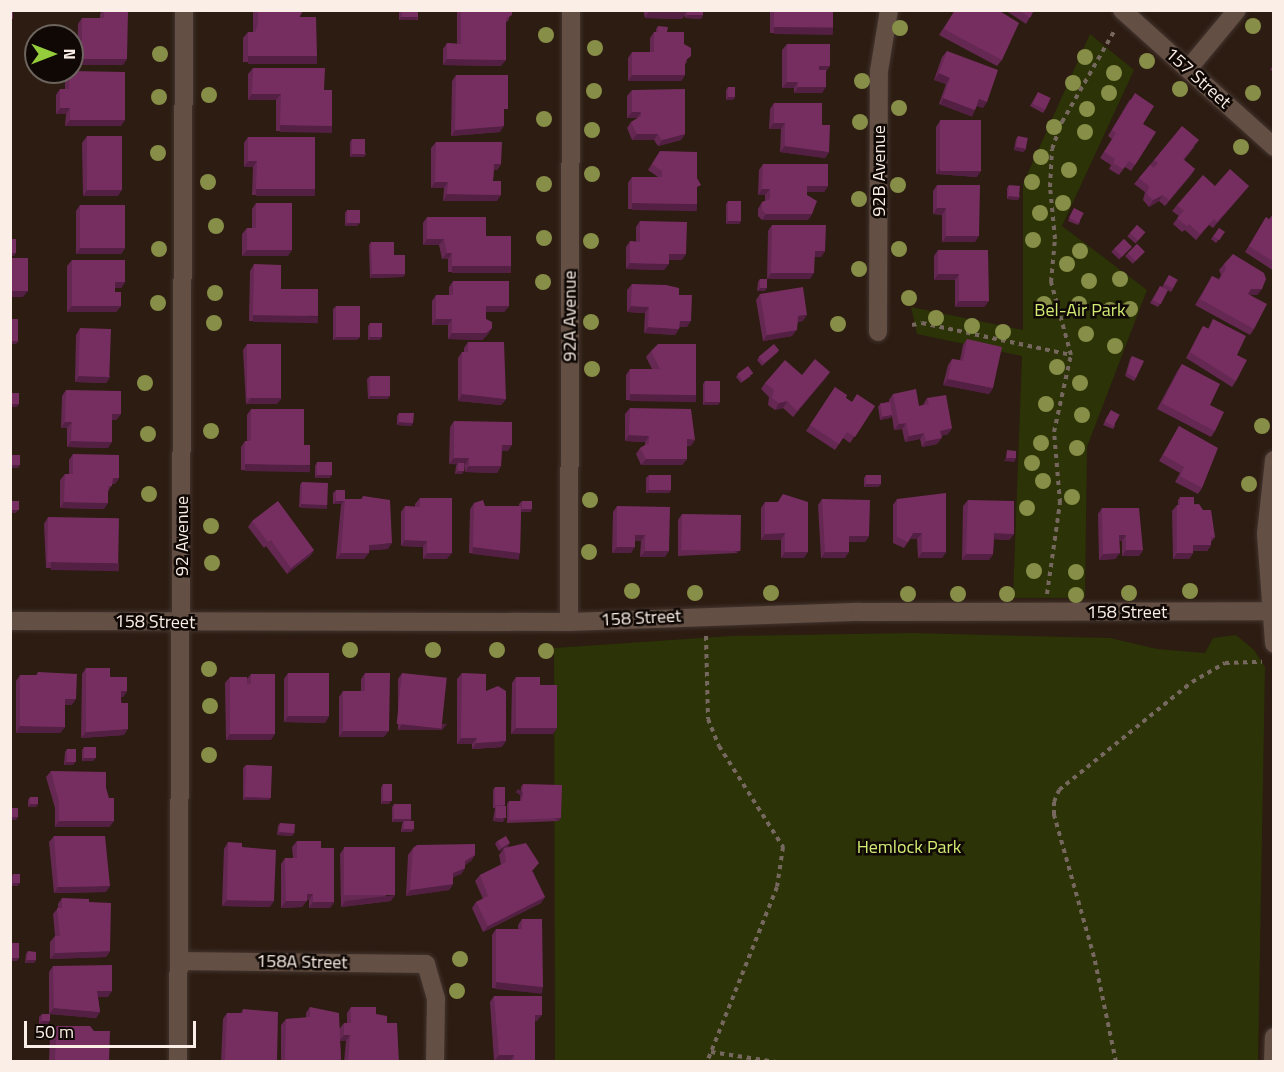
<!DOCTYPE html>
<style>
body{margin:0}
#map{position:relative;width:1284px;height:1072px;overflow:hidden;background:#2c1c11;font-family:"Titillium Web",sans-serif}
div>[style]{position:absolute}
.green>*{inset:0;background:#2b3307}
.path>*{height:4px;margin-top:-2px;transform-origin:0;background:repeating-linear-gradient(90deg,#76685e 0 4.5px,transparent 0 9px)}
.roads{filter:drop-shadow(0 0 2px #42342f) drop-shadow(0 0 2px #42342f)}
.street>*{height:18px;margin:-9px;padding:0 9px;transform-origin:9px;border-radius:9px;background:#634f43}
.secondary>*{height:18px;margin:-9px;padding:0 9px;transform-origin:9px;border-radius:9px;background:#634f43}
.trees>*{width:16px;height:16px;margin:-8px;border-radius:50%;background:#878e47}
.wall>*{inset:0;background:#652853;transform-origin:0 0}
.shaded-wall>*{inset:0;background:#532044;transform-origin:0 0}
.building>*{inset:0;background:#762e61;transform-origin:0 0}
span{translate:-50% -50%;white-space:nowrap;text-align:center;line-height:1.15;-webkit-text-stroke:5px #0f0804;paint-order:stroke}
.street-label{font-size:18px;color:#faeee6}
.park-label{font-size:18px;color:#d1eb74}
.frame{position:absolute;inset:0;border:12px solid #faeee6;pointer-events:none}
.north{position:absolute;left:24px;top:24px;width:60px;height:60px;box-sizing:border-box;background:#0f0804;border:2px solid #6d645e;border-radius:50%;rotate:90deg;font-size:16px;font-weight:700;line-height:24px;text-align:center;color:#faeee6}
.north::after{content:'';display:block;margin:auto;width:21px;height:27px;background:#95cc3b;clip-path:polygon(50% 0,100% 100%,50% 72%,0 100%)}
.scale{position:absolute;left:24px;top:1021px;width:172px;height:27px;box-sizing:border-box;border:3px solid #faeee6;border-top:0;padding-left:8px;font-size:18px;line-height:21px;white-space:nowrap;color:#faeee6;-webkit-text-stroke:4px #0f0804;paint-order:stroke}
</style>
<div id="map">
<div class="green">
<i style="clip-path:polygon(1090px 34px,1134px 70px,1062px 226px,1147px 290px,1087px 447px,1085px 598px,1013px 598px,1022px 356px,917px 334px,911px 307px,1023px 330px,1023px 184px)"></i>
<i style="clip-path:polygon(912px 633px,1110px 638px,1157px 649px,1205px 653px,1213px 638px,1236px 635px,1254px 650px,1265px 667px,1258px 1061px,555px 1061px,554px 648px,730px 636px)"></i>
</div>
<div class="path">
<i style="left:912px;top:325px;width:10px;rotate:-11deg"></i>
<i style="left:922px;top:323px;width:152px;rotate:12.1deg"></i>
<i style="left:1047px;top:594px;width:92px;rotate:-81.9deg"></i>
<i style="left:1060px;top:503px;width:71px;rotate:-94.8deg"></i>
<i style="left:1054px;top:432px;width:79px;rotate:-77.6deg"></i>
<i style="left:1071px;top:355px;width:76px;rotate:-105.3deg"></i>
<i style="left:1051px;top:282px;width:43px;rotate:-84.7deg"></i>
<i style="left:1055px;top:239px;width:52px;rotate:-95.5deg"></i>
<i style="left:1050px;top:187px;width:38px;rotate:-87deg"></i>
<i style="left:1052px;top:149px;width:29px;rotate:-70deg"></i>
<i style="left:1062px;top:122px;width:106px;rotate:-60.1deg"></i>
<i style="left:706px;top:636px;width:83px;rotate:88.6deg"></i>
<i style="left:708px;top:719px;width:29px;rotate:68deg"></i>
<i style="left:719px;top:746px;width:120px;rotate:57.6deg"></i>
<i style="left:783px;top:847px;width:40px;rotate:98.5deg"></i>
<i style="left:777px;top:887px;width:188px;rotate:111.8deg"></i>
<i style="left:711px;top:1052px;width:66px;rotate:8.7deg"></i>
<i style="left:1116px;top:1062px;width:107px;rotate:-101.8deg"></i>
<i style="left:1094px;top:957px;width:148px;rotate:-105.7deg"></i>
<i style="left:1054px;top:815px;width:13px;rotate:-90deg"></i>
<i style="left:1054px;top:802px;width:13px;rotate:-67deg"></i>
<i style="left:1059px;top:790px;width:171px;rotate:-39.1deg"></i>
<i style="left:1192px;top:682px;width:38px;rotate:-30deg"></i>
<i style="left:1225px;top:663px;width:37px;rotate:-2deg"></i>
</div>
<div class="roads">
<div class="street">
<i style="left:1122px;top:10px;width:205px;rotate:42deg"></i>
<i style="left:1189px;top:68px;width:75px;rotate:-50.4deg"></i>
<i style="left:878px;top:332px;width:261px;rotate:-89.8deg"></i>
<i style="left:879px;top:71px;width:62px;rotate:-80.7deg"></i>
<i style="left:1274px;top:460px;width:74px;rotate:96.2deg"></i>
<i style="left:1266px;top:534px;width:110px;rotate:85.8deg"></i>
<i style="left:10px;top:621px;width:559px;rotate:0.1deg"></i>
<i style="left:569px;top:622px;width:291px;rotate:-2deg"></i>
<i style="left:860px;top:612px;width:411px;rotate:-0.1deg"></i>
<i style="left:569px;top:622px;width:612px;rotate:-89.81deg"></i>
<i style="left:179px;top:961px;width:247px;rotate:0.7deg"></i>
<i style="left:426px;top:964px;width:36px;rotate:74deg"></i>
<i style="left:436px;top:999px;width:63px;rotate:90.9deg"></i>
<i style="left:1273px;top:1062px;width:25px;rotate:-88deg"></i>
</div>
<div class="secondary">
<i style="left:178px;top:1062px;width:1052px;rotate:-89.67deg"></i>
</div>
</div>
<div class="trees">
<i style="left:1253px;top:26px"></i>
<i style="left:900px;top:28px"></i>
<i style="left:546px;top:35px"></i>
<i style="left:595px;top:48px"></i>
<i style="left:160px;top:54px"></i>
<i style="left:1085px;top:57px"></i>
<i style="left:1147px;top:61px"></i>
<i style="left:1114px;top:73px"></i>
<i style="left:862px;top:81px"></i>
<i style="left:1073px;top:83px"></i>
<i style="left:1180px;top:89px"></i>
<i style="left:594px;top:91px"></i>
<i style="left:1109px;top:93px"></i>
<i style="left:1253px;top:93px"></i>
<i style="left:209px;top:95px"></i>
<i style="left:159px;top:97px"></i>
<i style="left:899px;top:108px"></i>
<i style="left:1087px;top:109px"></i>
<i style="left:544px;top:119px"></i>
<i style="left:860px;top:122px"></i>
<i style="left:1054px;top:127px"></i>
<i style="left:592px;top:130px"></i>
<i style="left:1085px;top:132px"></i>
<i style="left:1241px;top:147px"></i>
<i style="left:158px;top:153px"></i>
<i style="left:1041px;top:157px"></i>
<i style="left:1069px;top:170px"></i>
<i style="left:592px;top:174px"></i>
<i style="left:208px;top:182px"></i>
<i style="left:1032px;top:182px"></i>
<i style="left:544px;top:184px"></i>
<i style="left:898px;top:185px"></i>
<i style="left:859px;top:199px"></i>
<i style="left:1063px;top:203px"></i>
<i style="left:1040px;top:213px"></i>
<i style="left:216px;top:226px"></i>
<i style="left:544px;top:238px"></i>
<i style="left:1033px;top:240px"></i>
<i style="left:591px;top:241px"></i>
<i style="left:159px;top:249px"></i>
<i style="left:899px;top:249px"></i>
<i style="left:1080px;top:251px"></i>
<i style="left:1067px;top:264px"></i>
<i style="left:859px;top:269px"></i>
<i style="left:1120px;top:279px"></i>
<i style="left:1089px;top:281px"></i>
<i style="left:543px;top:282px"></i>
<i style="left:215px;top:293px"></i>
<i style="left:909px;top:298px"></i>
<i style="left:158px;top:303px"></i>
<i style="left:1044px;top:304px"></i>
<i style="left:1079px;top:304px"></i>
<i style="left:1130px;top:309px"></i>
<i style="left:1110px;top:310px"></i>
<i style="left:936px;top:318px"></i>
<i style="left:591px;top:322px"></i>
<i style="left:214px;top:323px"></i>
<i style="left:838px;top:324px"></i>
<i style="left:972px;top:326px"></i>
<i style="left:1003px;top:332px"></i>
<i style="left:1086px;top:334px"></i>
<i style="left:1115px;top:346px"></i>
<i style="left:1057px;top:367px"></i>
<i style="left:592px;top:369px"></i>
<i style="left:145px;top:383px"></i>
<i style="left:1080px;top:383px"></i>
<i style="left:1046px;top:404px"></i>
<i style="left:1082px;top:415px"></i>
<i style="left:1262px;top:426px"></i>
<i style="left:211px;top:431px"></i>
<i style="left:148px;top:434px"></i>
<i style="left:1041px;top:443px"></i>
<i style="left:1077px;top:448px"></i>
<i style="left:1032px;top:463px"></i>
<i style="left:1043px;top:481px"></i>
<i style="left:1249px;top:484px"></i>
<i style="left:149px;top:494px"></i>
<i style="left:1072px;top:497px"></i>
<i style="left:590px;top:500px"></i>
<i style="left:1027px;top:508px"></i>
<i style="left:211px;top:526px"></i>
<i style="left:589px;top:552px"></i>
<i style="left:212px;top:563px"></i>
<i style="left:1034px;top:571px"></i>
<i style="left:1076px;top:572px"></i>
<i style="left:632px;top:591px"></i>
<i style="left:1190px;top:591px"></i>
<i style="left:695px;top:593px"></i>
<i style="left:771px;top:593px"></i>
<i style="left:1129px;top:593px"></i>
<i style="left:908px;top:594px"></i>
<i style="left:958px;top:594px"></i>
<i style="left:1007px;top:594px"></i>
<i style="left:1076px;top:595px"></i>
<i style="left:350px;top:650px"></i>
<i style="left:433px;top:650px"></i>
<i style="left:497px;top:650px"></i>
<i style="left:546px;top:651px"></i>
<i style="left:209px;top:669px"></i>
<i style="left:210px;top:706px"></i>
<i style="left:209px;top:755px"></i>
<i style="left:460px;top:959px"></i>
<i style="left:457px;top:991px"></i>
</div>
<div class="wall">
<i style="clip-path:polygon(103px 10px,128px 10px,123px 65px,77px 65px,78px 24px,82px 18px,100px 18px,100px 14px)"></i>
<i style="clip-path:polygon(253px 10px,301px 10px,300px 17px,312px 62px,243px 62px,243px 38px,248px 32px,253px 32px)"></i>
<i style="left:399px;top:10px;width:19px;height:10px"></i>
<i style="clip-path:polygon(457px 10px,512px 10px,508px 21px,506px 22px,501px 66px,443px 65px,443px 49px,447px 43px,457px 44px)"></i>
<i style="clip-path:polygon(643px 10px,703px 10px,703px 15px,701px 19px,685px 18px,685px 15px,682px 19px,645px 18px)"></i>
<i style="clip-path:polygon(770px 10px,833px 10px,833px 28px,829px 34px,770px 33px)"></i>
<i style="clip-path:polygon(955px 10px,1002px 60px,997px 66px,939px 35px)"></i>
<i style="clip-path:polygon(1005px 10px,1034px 10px,1026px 24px)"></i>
<i style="clip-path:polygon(658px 26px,684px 44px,687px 62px,685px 64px,685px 75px,681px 81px,628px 81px,628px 58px,632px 52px,650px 52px,650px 38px,654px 32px,656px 32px,656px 29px)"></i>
<i style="clip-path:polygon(787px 44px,826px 72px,822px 93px,794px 93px,794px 88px,782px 88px,782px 50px)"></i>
<i style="clip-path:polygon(947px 51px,983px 108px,977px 106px,971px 116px,939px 104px,946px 84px,934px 80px,942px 57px)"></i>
<i style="clip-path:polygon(1274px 64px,1274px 71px,1270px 70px)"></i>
<i style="clip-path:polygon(253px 68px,324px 90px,332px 126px,328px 132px,276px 131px,276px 100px,248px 100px,248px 74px)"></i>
<i style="clip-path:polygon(69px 72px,121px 126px,65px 126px,66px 114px,56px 114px,56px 95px,60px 89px,65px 89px,65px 78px)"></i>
<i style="clip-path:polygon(456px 75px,504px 114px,500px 132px,451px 136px,452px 81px)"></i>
<i style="clip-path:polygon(728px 87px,733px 100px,726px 100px,726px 90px)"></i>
<i style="clip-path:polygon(632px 90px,685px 134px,681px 140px,658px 146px,654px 140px,632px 140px,627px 128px,631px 122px,637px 119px,637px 118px,627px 118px,627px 96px)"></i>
<i style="clip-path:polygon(1038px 92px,1045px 110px,1043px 113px,1030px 106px)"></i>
<i style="clip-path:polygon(1130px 99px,1143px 124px,1156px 132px,1131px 171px,1125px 167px,1119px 175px,1109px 169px,1111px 165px,1100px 158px,1112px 139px,1108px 136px)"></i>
<i style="clip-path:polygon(774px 103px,822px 125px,829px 152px,825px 158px,780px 152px,781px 129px,769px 129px,770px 109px)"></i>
<i style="clip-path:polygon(940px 121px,977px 177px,936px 174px,936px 127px)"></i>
<i style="clip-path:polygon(87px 136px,118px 196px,83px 196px,82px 143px)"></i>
<i style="clip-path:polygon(1018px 136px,1026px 149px,1023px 152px,1014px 150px,1016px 139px)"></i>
<i style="clip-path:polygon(248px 137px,315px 189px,311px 195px,252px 195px,253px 167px,244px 167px,244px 143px)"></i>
<i style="clip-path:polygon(352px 139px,366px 154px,364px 157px,350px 157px,350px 142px)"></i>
<i style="clip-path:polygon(436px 142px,501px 164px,497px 170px,494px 170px,493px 181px,497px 201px,443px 201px,444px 188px,431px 188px,431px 148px)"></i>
<i style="clip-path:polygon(1195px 146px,1184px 160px,1195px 169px,1191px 175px,1165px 206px,1159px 201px,1149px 207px,1143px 200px,1145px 192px,1134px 184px,1154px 160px)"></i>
<i style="clip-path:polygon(660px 151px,697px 178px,697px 190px,693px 210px,628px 209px,628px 183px,632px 177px,658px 177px,648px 170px)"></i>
<i style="clip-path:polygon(763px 164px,828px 186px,824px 192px,807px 192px,807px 195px,812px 214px,808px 220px,762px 220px,758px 216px,758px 209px,762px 202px,765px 201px,765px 195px,758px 195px,759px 170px)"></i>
<i style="clip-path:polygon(937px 185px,975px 242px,942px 242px,942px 215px,933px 214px,933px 191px)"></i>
<i style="clip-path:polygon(1009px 185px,1020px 196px,1018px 200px,1007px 199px,1007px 188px)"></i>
<i style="clip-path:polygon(1215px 186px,1249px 186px,1213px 228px,1209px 225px,1196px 240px,1185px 230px,1182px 232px,1173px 224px,1179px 216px,1172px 211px,1177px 205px)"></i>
<i style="clip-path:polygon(728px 201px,741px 221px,739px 224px,726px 224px,726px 204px)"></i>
<i style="clip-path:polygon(256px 203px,288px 256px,242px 256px,242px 234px,247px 228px,252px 228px,252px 209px)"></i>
<i style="clip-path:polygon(80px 205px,125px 248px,121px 254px,76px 254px,76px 211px)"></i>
<i style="clip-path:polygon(1074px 208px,1080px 222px,1078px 225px,1068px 221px)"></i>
<i style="clip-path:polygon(347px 210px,357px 226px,345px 226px,345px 213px)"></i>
<i style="clip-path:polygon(1274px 213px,1274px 271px,1245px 252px,1266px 217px,1269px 219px)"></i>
<i style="clip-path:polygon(427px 217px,486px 236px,507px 272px,448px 272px,448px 259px,442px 259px,439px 245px,423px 245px,423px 223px)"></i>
<i style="clip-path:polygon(640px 221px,682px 260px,669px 260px,664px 270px,626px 269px,626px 247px,630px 241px,636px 242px,636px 227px)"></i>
<i style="clip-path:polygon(772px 225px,825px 251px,821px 257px,814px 257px,810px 279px,767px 279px,765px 291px,757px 291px,758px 282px,760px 279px,767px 279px,768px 231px)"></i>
<i style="left:1137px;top:225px;width:11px;height:15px;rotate:41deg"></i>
<i style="clip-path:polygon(1219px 228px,1225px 232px,1216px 243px,1211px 239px)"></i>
<i style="left:1124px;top:239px;width:11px;height:18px;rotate:45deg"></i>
<i style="clip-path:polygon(371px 242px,405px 274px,403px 277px,370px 278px,369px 245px)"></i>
<i style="left:1137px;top:244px;width:11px;height:17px;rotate:45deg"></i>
<i style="clip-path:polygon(938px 250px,989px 301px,984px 307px,955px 307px,955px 280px,934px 280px,934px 256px)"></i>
<i style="clip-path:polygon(72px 260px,125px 282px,121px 288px,115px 288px,115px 292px,121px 306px,116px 312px,67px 312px,67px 266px)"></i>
<i style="clip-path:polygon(254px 264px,281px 289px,313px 322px,249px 321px,250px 271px)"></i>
<i style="clip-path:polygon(1224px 264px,1262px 289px,1257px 295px,1250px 295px,1254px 329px,1250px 335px,1195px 305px,1212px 276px,1219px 279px,1221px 275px,1219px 270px)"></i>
<i style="clip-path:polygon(1169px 275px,1173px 289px,1171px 292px,1162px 287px)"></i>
<i style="clip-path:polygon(453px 281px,509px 306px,504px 312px,486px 312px,486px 319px,492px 328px,488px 334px,482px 340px,448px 339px,448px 325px,432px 325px,432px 301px,436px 295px,449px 295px,449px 287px)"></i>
<i style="clip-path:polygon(632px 284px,679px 295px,687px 327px,680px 327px,675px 335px,644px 333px,645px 313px,627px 312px,627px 290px)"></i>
<i style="clip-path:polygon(1160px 286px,1160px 304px,1158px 307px,1150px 303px)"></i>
<i style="clip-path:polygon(760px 294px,803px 321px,798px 322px,792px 336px,763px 341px,756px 300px)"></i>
<i style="clip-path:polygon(336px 306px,360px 337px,357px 340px,333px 340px,333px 309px)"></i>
<i style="clip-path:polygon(1213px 319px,1236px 381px,1232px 387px,1186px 358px,1199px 333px,1203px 326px,1208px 329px)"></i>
<i style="clip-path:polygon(370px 323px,380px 340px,368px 340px,368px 326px)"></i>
<i style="clip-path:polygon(80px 328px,110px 377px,106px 383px,75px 382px,76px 335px)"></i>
<i style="clip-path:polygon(967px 339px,993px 388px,989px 394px,943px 385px,948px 365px,952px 359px,960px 360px,963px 345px)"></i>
<i style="clip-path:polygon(468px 342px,506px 399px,501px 405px,458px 401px,458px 358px,462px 352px,464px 352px,464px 348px)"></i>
<i style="clip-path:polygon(247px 344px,277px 404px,246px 404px,243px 350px)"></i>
<i style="clip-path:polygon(779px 350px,777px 353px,762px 366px,757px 360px,759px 357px)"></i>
<i style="clip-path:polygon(651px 351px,696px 395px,692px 401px,626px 400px,626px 375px,630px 369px,652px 369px,646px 357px)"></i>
<i style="clip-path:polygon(1132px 356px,1136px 378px,1134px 381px,1125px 376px,1130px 359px)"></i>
<i style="clip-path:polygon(1182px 364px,1210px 405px,1215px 431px,1211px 437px,1157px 409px,1178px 370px)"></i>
<i style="clip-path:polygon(830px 372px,793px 417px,783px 408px,775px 410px,768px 405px,769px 397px,761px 389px,765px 383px,802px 375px)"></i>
<i style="clip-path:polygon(738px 374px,751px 376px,741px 383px,736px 377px)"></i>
<i style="clip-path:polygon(370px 376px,388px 399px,368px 399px,367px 379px)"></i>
<i style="clip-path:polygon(705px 381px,720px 402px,718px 405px,703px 405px,703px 384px)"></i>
<i style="clip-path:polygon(835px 387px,846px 398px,851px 402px,875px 406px,850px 443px,843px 438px,835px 450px,806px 431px)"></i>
<i style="clip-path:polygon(66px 390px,121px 414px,116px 420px,112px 420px,108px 448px,67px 447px,67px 428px,61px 428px,62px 396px)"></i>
<i style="clip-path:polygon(893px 394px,919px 406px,923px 405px,927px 398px,952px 428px,948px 434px,941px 436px,937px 444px,922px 447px,920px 439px,905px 442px,902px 429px,894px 430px,892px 416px,890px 418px,880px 420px,878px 407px,880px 404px,889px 402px,889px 400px)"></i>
<i style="clip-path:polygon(630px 408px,691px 446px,687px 446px,687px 459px,682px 465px,641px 465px,636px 454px,640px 448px,645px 445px,645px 442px,625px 441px,625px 414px)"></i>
<i style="clip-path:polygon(251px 409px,304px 445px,306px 471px,241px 470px,241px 447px,245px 441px,247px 441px,247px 415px)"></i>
<i style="clip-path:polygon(1111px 410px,1115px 426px,1113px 429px,1103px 425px)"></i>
<i style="clip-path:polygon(399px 413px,413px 423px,411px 426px,397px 425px,397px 416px)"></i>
<i style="clip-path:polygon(454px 421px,508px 451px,502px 451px,501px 466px,497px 473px,465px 472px,464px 465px,462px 474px,455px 474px,456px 466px,457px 464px,449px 464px,450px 427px)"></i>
<i style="clip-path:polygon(1179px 426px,1202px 488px,1198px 494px,1175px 482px,1180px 473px,1159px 461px)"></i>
<i style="clip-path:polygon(73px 454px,119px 478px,115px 484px,112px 484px,108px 492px,104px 509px,60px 508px,60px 480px,65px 474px,69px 474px,69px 460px)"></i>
<i style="clip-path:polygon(317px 462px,330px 478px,315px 478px,315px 466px)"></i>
<i style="clip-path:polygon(649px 475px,671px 490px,669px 493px,646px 493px,646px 478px)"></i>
<i style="clip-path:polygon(866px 475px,881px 484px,878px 487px,864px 487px,864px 478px)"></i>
<i style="clip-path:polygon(302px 482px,327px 505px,325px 508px,299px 507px,300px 485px)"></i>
<i style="clip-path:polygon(336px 490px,344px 500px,361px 499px,363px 496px,388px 549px,369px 550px,364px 559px,336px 559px,341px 505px,342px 504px,333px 504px,333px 493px)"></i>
<i style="clip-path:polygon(783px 494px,804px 558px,781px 558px,781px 540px,761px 540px,761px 508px,765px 502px,778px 502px)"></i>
<i style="clip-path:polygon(1180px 497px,1194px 504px,1215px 537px,1211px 542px,1211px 545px,1207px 551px,1193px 551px,1193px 553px,1189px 559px,1173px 559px,1172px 511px,1177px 505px,1178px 505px,1178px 500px)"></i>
<i style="clip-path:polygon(420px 498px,447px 559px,423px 559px,423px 547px,401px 546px,401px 512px,405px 506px,415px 507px,415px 504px)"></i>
<i style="clip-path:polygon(822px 499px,869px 536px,865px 542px,849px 542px,845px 558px,821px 558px,818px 505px)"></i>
<i style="clip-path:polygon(897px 499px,946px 552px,942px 558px,918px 558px,917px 539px,910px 539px,904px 548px,893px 543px,893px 505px)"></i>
<i style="clip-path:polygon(968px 500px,1014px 534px,1009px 540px,994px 539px,993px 554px,989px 560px,962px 560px,963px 506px)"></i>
<i style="clip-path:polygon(522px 501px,532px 509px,530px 512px,521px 512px,520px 553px,516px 559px,469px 553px,470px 509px,474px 503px,485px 506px,519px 506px,519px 504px)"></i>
<i style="clip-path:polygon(617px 506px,665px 557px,640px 557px,641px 541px,635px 541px,631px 553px,612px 553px,613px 512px)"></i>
<i style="clip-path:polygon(1102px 508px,1143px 550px,1139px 556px,1122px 556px,1122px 541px,1119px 541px,1120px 553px,1115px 559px,1099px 560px,1098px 514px)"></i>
<i style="clip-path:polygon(682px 514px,741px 547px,737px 553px,678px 556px,678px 520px)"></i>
<i style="clip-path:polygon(48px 517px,119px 563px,114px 569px,46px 568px,44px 524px)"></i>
<i style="clip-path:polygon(252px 521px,314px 550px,310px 556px,287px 574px,266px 546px,264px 548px,248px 527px)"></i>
<i style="clip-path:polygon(86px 668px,110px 677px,127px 691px,123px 697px,121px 697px,124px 735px,81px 738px,82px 674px)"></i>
<i style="clip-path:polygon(38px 672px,72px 705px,65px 705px,65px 727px,60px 733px,16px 733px,16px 681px,20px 675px,36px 675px)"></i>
<i style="clip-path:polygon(288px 673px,329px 716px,325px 723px,284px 722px,284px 679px)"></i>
<i style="clip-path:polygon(365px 673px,384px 737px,339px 737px,339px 697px,343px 691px,361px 691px,361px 679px)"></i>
<i style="clip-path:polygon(402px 673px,442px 730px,398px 730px,398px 679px)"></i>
<i style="clip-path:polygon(462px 673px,486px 691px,502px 747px,472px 749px,472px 744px,457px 744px,457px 679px)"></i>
<i style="clip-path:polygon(251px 674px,271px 740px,226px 740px,225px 683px,230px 677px,247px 679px)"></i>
<i style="clip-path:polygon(516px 677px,540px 685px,553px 734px,511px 734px,512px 683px)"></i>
<i style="clip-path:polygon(84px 747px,93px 761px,82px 761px,82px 750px)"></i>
<i style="clip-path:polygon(67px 749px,75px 762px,73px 765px,64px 765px,65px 752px)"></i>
<i style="clip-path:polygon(246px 765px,271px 797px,269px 800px,243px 800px,243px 768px)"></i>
<i style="clip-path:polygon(51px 771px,106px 788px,114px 821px,109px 827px,55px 827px,55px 808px,46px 777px)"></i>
<i style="clip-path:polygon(383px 784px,391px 801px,389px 804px,381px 804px,381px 788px)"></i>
<i style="clip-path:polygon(523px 784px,559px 821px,507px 823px,507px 804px,509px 801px,520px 801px,521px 787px)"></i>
<i style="clip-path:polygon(495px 787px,505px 806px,503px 822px,493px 821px,495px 808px,493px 808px,493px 790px)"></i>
<i style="clip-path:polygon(30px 797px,38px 804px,36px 807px,28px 807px,28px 800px)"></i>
<i style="clip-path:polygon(394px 804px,410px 821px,414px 829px,411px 832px,401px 832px,402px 824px,403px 822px,392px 822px,392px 807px)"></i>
<i style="clip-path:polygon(280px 823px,294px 833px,292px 836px,277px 835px,278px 826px)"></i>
<i style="clip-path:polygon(54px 836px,106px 892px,54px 893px,49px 842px)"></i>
<i style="clip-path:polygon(297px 841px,321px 848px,334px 902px,330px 908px,309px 908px,309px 900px,307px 900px,302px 907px,281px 908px,281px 864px,285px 858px,293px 858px,292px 847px)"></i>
<i style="clip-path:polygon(497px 841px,508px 847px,499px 851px,495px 844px)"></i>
<i style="clip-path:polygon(228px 842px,242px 847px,270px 907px,222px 906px,224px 849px)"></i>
<i style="clip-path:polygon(344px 848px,391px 901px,341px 907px,340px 854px)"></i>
<i style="clip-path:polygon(413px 848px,475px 855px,471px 861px,465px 865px,465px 868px,461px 874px,453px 877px,453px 884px,449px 890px,406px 896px,408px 855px)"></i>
<i style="clip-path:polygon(504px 848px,533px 872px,545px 897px,541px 903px,483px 932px,472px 908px,476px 902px,483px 899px,475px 881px,480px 875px,501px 865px,499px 855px)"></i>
<i style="clip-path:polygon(13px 874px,18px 886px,11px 886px,11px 877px)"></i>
<i style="clip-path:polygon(62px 898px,89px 902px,110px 951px,106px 957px,50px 959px,50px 942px,55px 936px,53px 914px,58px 908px,58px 904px)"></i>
<i style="clip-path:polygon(522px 919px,543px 987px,539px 993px,492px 988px,492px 935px,496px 929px,518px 929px,518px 925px)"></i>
<i style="clip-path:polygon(28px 951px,36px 960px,34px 963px,25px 963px,26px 954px)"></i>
<i style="clip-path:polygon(53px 966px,108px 997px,98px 997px,100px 1012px,96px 1018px,50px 1014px,48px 1024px,39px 1024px,39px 1017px,42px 1014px,49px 1014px,49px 972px)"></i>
<i style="clip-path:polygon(494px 996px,537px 1021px,535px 1021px,535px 1062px,494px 1061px,490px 1002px)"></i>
<i style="clip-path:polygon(310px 1007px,340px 1028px,344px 1023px,347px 1023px,347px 1013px,351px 1007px,376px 1014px,387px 1023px,399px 1062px,344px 1062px,346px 1041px,340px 1041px,341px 1062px,281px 1062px,281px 1025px,286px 1019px,306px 1018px,306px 1013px)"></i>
<i style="clip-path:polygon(243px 1009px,277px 1062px,221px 1062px,223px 1019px,227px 1013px,241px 1013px)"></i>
<i style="clip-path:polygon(57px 1026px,94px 1031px,109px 1062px,40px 1062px,41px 1060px,49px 1060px,50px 1035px)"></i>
</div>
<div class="shaded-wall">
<i style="clip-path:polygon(649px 12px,686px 12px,682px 19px,645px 18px)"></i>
<i style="clip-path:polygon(687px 15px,703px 15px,701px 19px,685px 18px)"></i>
<i style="clip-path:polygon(401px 17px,418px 17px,416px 20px,399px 20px)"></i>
<i style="left:774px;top:27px;width:59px;height:7px;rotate:1deg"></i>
<i style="left:248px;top:56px;width:69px;height:8px"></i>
<i style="clip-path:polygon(82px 59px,127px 59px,123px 65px,77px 65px)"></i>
<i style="clip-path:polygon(447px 59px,506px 60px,501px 66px,443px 65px)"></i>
<i style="clip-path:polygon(819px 66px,830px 66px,826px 72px,815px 72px)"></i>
<i style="clip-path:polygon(939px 73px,950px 78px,946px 84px,934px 80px)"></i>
<i style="clip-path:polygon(632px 75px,685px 75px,681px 81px,628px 81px)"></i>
<i style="clip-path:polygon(787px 82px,798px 82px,794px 88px,782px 88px)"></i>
<i style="clip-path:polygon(798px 87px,826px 87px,822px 93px,794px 93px)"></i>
<i style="clip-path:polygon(252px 94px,281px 94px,276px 100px,248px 100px)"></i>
<i style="clip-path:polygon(728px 97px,735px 97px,733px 100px,726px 100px)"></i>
<i style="left:943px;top:98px;width:34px;height:7px;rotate:21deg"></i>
<i style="clip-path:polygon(979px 99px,987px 102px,983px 108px,975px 105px)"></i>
<i style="clip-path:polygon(60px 108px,70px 108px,66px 114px,56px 114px)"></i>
<i style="clip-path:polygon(632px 112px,641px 112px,637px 118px,627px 118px)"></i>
<i style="clip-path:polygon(70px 120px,125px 120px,121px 126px,65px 126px)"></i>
<i style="clip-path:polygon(774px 123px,785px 123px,781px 129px,769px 129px)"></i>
<i style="left:280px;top:125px;width:52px;height:7px;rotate:1deg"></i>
<i style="clip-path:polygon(504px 126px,500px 132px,451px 136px,455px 130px)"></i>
<i style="clip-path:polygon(637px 134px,658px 134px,654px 140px,632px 140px)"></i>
<i style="clip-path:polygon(685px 134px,681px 140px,658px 146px,662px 140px)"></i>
<i style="clip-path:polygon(785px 146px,829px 152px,825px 158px,780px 152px)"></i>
<i style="clip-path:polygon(1016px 147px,1026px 149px,1023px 152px,1014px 150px)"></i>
<i style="clip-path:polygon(352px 154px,366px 154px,364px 157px,350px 157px)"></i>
<i style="clip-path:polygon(248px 161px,257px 161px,253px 167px,244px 167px)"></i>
<i style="clip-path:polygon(494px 164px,501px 164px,497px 170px,490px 170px)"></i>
<i style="clip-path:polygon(940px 168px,981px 171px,977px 177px,936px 174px)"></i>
<i style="clip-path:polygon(435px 182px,448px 182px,444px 188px,431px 188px)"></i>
<i style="clip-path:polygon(807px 186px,828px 186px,824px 192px,803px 192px)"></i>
<i style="clip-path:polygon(1249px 186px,1244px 192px,1213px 228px,1217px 222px)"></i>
<i style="left:256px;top:189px;width:59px;height:7px"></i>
<i style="clip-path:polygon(762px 189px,770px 189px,765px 195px,758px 195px)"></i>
<i style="clip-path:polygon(87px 190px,122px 190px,118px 196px,83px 196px)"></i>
<i style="clip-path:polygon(447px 194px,501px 195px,497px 201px,443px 201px)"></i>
<i style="clip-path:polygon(1163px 195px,1159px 201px,1149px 207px,1153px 200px)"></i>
<i style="clip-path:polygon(1009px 196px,1020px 196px,1018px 200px,1007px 199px)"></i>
<i style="left:632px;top:203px;width:65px;height:7px;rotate:1deg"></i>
<i style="clip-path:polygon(937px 208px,946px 208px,942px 215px,933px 214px)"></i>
<i style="clip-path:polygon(766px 214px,812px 214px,808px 220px,762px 220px)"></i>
<i style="clip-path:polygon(728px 221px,741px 221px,739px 224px,726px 224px)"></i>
<i style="clip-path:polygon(347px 223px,360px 223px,357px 226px,345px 226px)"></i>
<i style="clip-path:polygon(946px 236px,979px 236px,975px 242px,942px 242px)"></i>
<i style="clip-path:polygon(427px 239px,444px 239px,439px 245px,423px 245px)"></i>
<i style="clip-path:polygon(80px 248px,125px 248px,121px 254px,76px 254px)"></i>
<i style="clip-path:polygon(247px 250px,292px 250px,288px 256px,242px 256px)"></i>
<i style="clip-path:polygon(815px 251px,825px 251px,821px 257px,810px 257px)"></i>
<i style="clip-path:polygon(10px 253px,16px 253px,14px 256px,10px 256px)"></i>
<i style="clip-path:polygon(447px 253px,452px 253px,448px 259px,442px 259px)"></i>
<i style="clip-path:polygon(669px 254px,686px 254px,682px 260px,664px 260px)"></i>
<i style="clip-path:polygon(630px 263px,669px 264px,664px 270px,626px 269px)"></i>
<i style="left:452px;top:266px;width:59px;height:7px"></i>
<i style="clip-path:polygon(771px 273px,814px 273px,810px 279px,767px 279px)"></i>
<i style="clip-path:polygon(372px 274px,405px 274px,403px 277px,370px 278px)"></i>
<i style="clip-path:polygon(938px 274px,959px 274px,955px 280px,934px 280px)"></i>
<i style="clip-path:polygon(115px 282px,125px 282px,121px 288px,111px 288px)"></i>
<i style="clip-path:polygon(760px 288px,767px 288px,765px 291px,757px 291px)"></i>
<i style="clip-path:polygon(1251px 289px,1262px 289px,1257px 295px,1247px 295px)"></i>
<i style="clip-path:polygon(10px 291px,28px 291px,23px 297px,10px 297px)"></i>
<i style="clip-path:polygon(959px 301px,989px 301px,984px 307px,955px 307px)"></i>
<i style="clip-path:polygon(72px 306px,121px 306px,116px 312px,67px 312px)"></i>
<i style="clip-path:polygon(486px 306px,509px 306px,504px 312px,482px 312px)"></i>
<i style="clip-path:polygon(631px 306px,649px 307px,645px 313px,627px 312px)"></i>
<i style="left:253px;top:315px;width:65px;height:7px;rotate:1deg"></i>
<i style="clip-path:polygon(807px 315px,803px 321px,794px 322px,798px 316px)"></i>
<i style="clip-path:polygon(436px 319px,452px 319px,448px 325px,432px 325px)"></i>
<i style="clip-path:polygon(680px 321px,691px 321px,687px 327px,676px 327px)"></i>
<i style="clip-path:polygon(648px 327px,679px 329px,675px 335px,644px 333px)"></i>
<i style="clip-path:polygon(492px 328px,488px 334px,482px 340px,448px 339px,452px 333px)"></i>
<i style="clip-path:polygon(797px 330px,792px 336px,763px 341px,767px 335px)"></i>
<i style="clip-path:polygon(336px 337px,360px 337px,357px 340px,333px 340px)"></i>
<i style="clip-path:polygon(370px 337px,382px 337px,380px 340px,368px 340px)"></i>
<i style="clip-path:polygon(10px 341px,19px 341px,16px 344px,10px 344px)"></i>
<i style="clip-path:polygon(830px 372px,826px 378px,793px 417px,797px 411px)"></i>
<i style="clip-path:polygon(79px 376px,110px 377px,106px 383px,75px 382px)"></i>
<i style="clip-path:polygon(948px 379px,993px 388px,989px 394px,943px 385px)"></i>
<i style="clip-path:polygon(462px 394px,506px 399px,501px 405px,458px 401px)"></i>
<i style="left:630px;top:394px;width:66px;height:7px;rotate:1deg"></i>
<i style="clip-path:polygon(370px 396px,390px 396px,388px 399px,368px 399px)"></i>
<i style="clip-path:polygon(251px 398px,282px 398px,277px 404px,246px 404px)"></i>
<i style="clip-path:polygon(787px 401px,783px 408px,775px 410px,779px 403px)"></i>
<i style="clip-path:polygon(705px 402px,720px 402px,718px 405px,703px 405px)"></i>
<i style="clip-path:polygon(10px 404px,19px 404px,17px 407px,10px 407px)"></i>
<i style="clip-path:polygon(112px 414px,121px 414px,116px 420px,108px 420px)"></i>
<i style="clip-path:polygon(892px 415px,890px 418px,880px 420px,882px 417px)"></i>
<i style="clip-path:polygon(65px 422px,72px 422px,67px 428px,61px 428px)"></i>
<i style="clip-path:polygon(399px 422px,413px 423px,411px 426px,397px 425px)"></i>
<i style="clip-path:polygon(906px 423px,902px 429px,894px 430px,899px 424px)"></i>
<i style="clip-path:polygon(952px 428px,948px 434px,936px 437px,940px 431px)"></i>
<i style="clip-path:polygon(924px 433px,920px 439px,905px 442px,909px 436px)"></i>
<i style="clip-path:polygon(629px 435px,649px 436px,645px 442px,625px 441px)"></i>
<i style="clip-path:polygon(942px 438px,937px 444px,922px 447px,926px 441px)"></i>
<i style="clip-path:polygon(687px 439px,695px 440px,691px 446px,682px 445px)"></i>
<i style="clip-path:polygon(71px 441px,112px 442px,108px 448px,67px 447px)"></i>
<i style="clip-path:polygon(502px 445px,512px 445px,508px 451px,498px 451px)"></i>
<i style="clip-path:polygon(454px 458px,469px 458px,465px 465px,449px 464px)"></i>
<i style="clip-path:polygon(1006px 458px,1016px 458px,1014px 462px,1004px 461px)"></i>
<i style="clip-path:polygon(646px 459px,687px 459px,682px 465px,641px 465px)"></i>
<i style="left:245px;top:464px;width:65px;height:7px;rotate:1deg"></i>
<i style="clip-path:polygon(10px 465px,20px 465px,18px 468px,10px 468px)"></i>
<i style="clip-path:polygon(469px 466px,501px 466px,497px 473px,465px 472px)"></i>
<i style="clip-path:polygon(458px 471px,464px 471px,462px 474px,455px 474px)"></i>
<i style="clip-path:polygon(317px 475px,332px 475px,330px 478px,315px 478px)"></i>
<i style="clip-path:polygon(113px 478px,119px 478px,115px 484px,108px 484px)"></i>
<i style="clip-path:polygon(866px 484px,881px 484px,878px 487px,864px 487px)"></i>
<i style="clip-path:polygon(649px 490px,671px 490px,669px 493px,646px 493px)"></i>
<i style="clip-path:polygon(336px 501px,344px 501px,342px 504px,333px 504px)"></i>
<i style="clip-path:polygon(64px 502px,108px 503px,104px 509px,60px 508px)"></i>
<i style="left:301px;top:504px;width:26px;height:4px;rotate:2deg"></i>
<i style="clip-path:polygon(522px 509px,532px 509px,530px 512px,520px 512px)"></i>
<i style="clip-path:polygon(10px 510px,18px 510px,16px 513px,10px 513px)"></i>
<i style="clip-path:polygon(785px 533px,781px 540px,761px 540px,765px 534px)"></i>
<i style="clip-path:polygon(913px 533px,922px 533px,917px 539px,909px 539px)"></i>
<i style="clip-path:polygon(994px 533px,1014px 534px,1009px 540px,989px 539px)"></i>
<i style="clip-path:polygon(635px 535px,645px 535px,641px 541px,631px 541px)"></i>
<i style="clip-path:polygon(1119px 535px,1126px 535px,1122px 541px,1115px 541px)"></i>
<i style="clip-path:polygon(849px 536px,869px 536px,865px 542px,845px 542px)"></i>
<i style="clip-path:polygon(405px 540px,427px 541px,423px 547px,401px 546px)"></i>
<i style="clip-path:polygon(392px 543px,388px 549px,364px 551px,369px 545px)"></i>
<i style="clip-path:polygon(1193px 545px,1211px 545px,1207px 551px,1189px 551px)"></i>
<i style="left:473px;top:547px;width:47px;height:7px;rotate:7deg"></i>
<i style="clip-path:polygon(617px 547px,635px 547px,631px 553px,612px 553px)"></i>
<i style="left:741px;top:547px;width:7px;height:59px;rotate:124deg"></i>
<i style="clip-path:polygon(314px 550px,310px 556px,287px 574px,291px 568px)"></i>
<i style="clip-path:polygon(1126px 550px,1143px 550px,1139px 556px,1122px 556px)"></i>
<i style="clip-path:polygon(645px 551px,669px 551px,665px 557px,640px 557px)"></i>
<i style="clip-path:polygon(785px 552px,808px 552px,804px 558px,781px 558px)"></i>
<i style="clip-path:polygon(825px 552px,849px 552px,845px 558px,821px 558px)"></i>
<i style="clip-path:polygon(922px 552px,946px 552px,942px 558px,918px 558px)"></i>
<i style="clip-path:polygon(341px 553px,369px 553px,364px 559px,336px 559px)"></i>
<i style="clip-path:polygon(427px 553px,452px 553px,447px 559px,423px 559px)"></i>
<i style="clip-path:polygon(1120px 553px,1115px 559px,1099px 560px,1103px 554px)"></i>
<i style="clip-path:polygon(1177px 553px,1193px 553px,1189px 559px,1173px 559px)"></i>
<i style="clip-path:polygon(966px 554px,993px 554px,989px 560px,962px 560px)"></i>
<i style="left:51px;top:562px;width:68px;height:8px;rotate:1deg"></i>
<i style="clip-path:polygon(121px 691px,127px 691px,123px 697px,117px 697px)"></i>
<i style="clip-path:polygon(65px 699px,76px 699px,72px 705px,60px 705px)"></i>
<i style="clip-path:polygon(288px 716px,329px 716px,325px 723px,284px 722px)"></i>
<i style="clip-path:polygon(402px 724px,447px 724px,442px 730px,398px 730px)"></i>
<i style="clip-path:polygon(20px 726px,65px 727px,60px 733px,16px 733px)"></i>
<i style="clip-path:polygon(516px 728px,557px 728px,553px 734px,511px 734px)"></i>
<i style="clip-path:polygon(128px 729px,124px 735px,81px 738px,86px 732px)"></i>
<i style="clip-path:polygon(343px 731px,389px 731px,384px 737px,339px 737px)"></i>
<i style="clip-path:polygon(230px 734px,275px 734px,271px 740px,226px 740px)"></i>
<i style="clip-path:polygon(461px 738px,477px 738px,472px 744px,457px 744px)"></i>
<i style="clip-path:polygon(506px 741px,502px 747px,472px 749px,476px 743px)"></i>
<i style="clip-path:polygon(84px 758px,96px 758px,93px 761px,82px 761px)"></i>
<i style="clip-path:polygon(66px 762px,75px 762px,73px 765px,64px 765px)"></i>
<i style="clip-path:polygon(245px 797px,271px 797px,269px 800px,243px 800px)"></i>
<i style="clip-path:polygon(383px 801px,391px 801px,389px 804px,381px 804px)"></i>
<i style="clip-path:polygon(30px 804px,38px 804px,36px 807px,28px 807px)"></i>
<i style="clip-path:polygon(10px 817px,18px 817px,16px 820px,10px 820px)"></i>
<i style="clip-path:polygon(495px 818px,505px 819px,503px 822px,493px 821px)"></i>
<i style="left:561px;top:818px;width:4px;height:52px;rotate:124deg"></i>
<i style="clip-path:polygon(394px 819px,412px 819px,410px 822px,404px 821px,403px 822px,392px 822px)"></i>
<i style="clip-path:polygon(59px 821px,114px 821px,109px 827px,55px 827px)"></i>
<i style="clip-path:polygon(404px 829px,414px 829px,411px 832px,401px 832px)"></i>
<i style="clip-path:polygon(280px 832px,294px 833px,292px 836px,277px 835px)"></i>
<i style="clip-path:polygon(510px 843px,508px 847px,499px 851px,501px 848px)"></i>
<i style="clip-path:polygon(475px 855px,471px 861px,461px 867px,465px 861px)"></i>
<i style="clip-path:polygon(465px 868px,461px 874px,449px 879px,453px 873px)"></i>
<i style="clip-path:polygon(13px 883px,20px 883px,18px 886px,11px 886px)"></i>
<i style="clip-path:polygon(453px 884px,449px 890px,406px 896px,410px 890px)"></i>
<i style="clip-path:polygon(110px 886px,106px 892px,54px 893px,58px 887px)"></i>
<i style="clip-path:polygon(307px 894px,313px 894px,309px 900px,302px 900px)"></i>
<i style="clip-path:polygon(395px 895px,391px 901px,341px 907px,345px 901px)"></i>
<i style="clip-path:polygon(545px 897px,541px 903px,483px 932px,488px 926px)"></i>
<i style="clip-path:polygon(227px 900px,274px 901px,270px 907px,222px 906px)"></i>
<i style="clip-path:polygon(286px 901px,307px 901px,302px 907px,281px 908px)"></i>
<i style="clip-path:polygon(313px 902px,334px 902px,330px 908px,309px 908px)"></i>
<i style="clip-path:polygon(110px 951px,106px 957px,50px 959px,55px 953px)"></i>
<i style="clip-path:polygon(10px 958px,19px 958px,17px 961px,10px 961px)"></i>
<i style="clip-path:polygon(27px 960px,36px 960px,34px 963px,25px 963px)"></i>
<i style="left:496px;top:982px;width:47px;height:7px;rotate:6deg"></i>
<i style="clip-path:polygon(97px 991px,112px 991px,108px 997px,93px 997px)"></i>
<i style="clip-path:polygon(54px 1008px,100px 1012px,96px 1018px,49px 1014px)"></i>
<i style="clip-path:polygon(535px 1015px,542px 1015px,537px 1021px,531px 1021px)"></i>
<i style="clip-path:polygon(42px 1021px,50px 1021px,48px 1024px,39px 1024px)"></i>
<i style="clip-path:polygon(344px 1035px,350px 1035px,346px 1041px,339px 1041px)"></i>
<i style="clip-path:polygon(499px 1055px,514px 1055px,510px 1061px,494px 1061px)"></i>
</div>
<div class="building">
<i style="clip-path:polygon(104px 10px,128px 10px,127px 59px,82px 59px,82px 18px,104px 18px)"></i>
<i style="clip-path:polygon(258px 10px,301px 10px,302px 13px,299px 17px,316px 17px,317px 56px,248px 56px,248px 32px,255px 32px,258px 24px)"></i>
<i style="left:402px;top:10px;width:16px;height:7px"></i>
<i style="clip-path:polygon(461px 10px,512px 10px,512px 15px,506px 18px,506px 60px,447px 59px,447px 43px,461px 44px)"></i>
<i style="left:649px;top:10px;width:37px;height:2px"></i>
<i style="left:687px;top:10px;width:16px;height:5px"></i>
<i style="left:774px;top:10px;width:59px;height:17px"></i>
<i style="clip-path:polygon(955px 10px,998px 10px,1019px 23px,1002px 60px,944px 29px)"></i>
<i style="clip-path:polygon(1019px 10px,1034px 10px,1030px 18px)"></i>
<i style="left:10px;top:12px;width:3px;height:7px"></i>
<i style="clip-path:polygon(658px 26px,668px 27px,667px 32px,658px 32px)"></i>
<i style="clip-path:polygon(654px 32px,684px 32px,684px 44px,691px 48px,691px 56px,685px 61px,685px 75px,632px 75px,632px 52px,654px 52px)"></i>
<i style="clip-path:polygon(787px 44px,830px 44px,830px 66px,819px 66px,819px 70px,826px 70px,826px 87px,798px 87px,798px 82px,787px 82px)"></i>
<i style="clip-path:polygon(947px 51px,998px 70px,987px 102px,979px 99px,975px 110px,943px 98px,950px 78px,939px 73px)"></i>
<i style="clip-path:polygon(253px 68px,325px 68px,324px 90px,332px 90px,332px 126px,280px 125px,281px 94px,252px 94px)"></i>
<i style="clip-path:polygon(72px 71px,125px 72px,125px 120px,70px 120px,70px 108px,60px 108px,60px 89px,69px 89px,70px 72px)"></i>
<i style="clip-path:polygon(456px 75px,508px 75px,508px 109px,504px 109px,504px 126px,455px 130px)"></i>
<i style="left:728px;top:87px;width:7px;height:10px"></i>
<i style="clip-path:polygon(685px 89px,685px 134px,662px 140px,658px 134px,637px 134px,631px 122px,641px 116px,641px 112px,632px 112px,632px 90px)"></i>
<i style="left:1038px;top:92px;width:14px;height:13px;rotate:25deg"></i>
<i style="clip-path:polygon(1135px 93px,1154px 106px,1143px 124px,1156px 132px,1135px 165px,1129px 161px,1123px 169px,1113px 163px,1115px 159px,1104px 152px,1116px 133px,1112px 130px)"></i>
<i style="clip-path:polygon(774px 103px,822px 103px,822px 125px,830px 125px,829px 152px,785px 146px,785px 123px,774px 123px)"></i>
<i style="left:981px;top:120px;width:51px;height:41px;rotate:90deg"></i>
<i style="clip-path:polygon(1182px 126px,1199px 140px,1183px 159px,1195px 169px,1169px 200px,1163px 195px,1153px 200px,1147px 194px,1149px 186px,1139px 178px,1150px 165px,1154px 168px,1158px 163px,1154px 160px)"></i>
<i style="left:87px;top:136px;width:35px;height:54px"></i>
<i style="left:1018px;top:136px;width:10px;height:11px;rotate:11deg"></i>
<i style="clip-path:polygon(248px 137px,315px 137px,315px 189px,256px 189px,257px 161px,248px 161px)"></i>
<i style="left:352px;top:139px;width:13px;height:15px"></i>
<i style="clip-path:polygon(436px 142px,502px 142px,501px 164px,494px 164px,493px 181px,501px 181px,501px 195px,447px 194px,448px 182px,435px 182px)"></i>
<i style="clip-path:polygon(660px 151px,697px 152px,697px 178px,701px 185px,697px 187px,697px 204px,632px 203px,632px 177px,662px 177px,662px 171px,652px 164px)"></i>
<i style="clip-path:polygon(763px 164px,828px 164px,828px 186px,807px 186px,807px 195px,817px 201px,812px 214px,766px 214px,762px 210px,762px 202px,770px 199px,770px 189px,762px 189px)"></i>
<i style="clip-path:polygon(1230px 169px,1249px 186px,1217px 222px,1214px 219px,1200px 234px,1189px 224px,1187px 226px,1177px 218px,1184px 211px,1177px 205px,1203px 175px,1215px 186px)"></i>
<i style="clip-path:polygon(937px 185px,980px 185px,979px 236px,946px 236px,946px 208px,937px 208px)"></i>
<i style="left:1009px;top:185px;width:11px;height:11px;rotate:5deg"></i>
<i style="left:728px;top:201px;width:13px;height:20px"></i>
<i style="clip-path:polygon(256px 203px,292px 203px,292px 250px,247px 250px,247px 228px,256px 228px)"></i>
<i style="left:80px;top:205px;width:45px;height:43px"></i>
<i style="left:1074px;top:208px;width:11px;height:11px;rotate:27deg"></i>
<i style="left:347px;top:210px;width:13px;height:13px"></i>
<i style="clip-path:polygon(1274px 213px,1274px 262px,1249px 246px,1266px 217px,1269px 220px)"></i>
<i style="clip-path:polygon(427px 217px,486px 217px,486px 236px,511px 236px,511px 266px,452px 266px,452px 253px,447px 253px,444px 239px,427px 239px)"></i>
<i style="clip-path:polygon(640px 221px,687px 222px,686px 254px,669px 254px,669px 264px,630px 263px,630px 241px,640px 242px)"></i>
<i style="clip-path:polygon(772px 225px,826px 225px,825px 251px,815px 251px,814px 273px,771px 273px)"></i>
<i style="left:1137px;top:225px;width:11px;height:11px;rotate:41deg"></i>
<i style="left:1219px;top:228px;width:7px;height:10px;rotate:34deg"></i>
<i style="left:10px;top:239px;width:6px;height:14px"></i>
<i style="left:1124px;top:239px;width:11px;height:14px;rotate:45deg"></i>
<i style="clip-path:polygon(371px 242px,394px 242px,394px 255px,405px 255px,405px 274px,372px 274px)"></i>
<i style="left:1137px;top:244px;width:11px;height:13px;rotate:45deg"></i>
<i style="clip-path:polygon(938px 250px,988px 250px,989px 301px,959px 301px,959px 274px,938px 274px)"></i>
<i style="clip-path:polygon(1233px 254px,1264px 273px,1266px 279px,1262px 289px,1251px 289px,1248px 294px,1267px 304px,1254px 329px,1200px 299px,1212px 276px,1219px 280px,1226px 269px,1224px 264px)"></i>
<i style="left:10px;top:258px;width:18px;height:33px"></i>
<i style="clip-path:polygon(72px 260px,125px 260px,125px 282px,115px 282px,115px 292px,121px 292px,121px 306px,72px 306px)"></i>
<i style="clip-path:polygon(254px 264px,281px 265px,281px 289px,318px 289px,318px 316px,253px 315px)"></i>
<i style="left:1169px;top:275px;width:10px;height:10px;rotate:29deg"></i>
<i style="left:760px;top:279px;width:7px;height:9px"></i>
<i style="clip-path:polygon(453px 281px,509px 281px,509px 306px,486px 306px,486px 319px,492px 322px,492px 328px,486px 333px,452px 333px,452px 319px,436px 319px,436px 295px,453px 295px)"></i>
<i style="clip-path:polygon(632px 284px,666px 285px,679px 288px,679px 295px,692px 295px,691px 321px,680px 321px,679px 329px,648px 327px,649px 307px,631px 306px)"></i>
<i style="left:1160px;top:286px;width:9px;height:16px;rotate:27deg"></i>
<i style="clip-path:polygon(803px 287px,807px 315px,798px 316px,797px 330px,767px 335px,760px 294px)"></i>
<i style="left:336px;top:306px;width:24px;height:31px"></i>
<i style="left:10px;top:319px;width:8px;height:22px"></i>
<i style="clip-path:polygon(1213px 319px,1246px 336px,1237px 355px,1247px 360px,1236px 381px,1190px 352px,1203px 326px,1209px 329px)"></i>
<i style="left:370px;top:323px;width:12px;height:14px"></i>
<i style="left:80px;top:328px;width:31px;height:48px;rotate:2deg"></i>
<i style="clip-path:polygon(967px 339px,1002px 347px,993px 388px,948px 379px,952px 359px,963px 361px)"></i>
<i style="clip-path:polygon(468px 342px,504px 342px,506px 399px,462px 394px,462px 352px,468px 352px)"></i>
<i style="left:247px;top:344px;width:34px;height:54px"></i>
<i style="clip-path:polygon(658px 344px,696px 344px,696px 395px,630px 394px,630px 369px,660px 369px,651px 351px)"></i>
<i style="left:774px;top:344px;width:8px;height:20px;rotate:50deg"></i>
<i style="clip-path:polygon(1132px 356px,1144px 361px,1136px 378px,1127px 373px)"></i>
<i style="clip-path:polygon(815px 359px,830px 372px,797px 411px,787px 401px,779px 403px,772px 398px,774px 390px,765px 383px,785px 360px,802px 375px)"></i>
<i style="clip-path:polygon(1182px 364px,1220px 384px,1210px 405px,1224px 412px,1215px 431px,1162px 403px)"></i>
<i style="left:748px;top:366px;width:9px;height:13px;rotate:54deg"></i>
<i style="left:370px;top:376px;width:20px;height:20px"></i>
<i style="left:705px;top:381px;width:15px;height:21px"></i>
<i style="clip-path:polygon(835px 387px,847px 395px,846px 398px,852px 402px,857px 394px,875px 406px,855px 437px,847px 432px,839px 444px,810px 425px)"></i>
<i style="clip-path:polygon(916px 389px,919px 406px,929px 404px,927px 398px,946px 395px,952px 428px,940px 431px,942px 438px,926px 441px,924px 433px,909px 436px,906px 423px,899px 424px,893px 394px)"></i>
<i style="clip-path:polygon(66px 390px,121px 391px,121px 414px,112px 414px,112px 442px,71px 441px,72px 422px,65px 422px)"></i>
<i style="left:10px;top:393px;width:9px;height:11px"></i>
<i style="left:890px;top:402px;width:13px;height:10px;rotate:81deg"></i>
<i style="clip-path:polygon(630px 408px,691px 409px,695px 440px,687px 439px,687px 459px,646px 459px,640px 448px,649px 443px,649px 436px,629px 435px)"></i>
<i style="clip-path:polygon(251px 409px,304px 409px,304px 445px,310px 445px,310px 465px,245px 464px,245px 441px,251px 441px)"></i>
<i style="left:1111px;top:410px;width:10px;height:13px;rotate:29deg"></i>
<i style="clip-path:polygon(399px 413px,414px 413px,413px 423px,399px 422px)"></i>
<i style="clip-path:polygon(454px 421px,512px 422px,512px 445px,502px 445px,501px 466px,469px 466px,469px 458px,454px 458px)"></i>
<i style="clip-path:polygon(1179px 426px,1218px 448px,1202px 488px,1180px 476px,1184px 467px,1163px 455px)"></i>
<i style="clip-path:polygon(1007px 450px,1016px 451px,1016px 458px,1006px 458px)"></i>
<i style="clip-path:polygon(73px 454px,119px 455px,119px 478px,113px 478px,112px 486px,108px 486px,108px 503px,64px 502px,65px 474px,73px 474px)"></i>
<i style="left:10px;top:455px;width:10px;height:10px"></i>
<i style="left:317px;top:462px;width:15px;height:13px"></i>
<i style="left:458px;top:463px;width:6px;height:8px"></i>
<i style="left:649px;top:475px;width:22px;height:15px"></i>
<i style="left:866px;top:475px;width:15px;height:9px"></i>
<i style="left:302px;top:482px;width:26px;height:22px;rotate:2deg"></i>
<i style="left:336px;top:490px;width:9px;height:11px"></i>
<i style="clip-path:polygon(946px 493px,946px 552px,922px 552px,922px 533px,913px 533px,908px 542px,897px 537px,897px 499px)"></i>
<i style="clip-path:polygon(783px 494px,808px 502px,808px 552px,785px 552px,785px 533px,765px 534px,765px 502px,778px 502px)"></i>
<i style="clip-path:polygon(363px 496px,390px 500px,392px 543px,369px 545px,369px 553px,341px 553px,345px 499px,363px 499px)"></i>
<i style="left:1180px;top:497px;width:14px;height:8px"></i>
<i style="clip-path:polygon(420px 498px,452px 498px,452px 553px,427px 553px,427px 541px,405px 540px,405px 506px,420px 507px)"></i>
<i style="clip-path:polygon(822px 499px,870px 500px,869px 536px,849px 536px,849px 552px,825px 552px)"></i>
<i style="clip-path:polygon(483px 500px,485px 506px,521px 506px,520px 553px,473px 547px,474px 503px)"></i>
<i style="clip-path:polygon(968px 500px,1014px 501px,1014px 534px,994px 533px,993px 554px,966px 554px)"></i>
<i style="left:10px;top:501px;width:9px;height:9px"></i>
<i style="clip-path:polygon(278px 501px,314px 550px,291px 568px,271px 540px,268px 542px,252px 521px)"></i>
<i style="left:522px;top:501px;width:10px;height:8px"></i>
<i style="clip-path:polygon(1199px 504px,1203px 510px,1211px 510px,1215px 537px,1211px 537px,1211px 545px,1193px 545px,1193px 553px,1177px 553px,1177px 505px)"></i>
<i style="clip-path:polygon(617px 506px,670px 507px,669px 551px,645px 551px,645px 535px,635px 535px,635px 547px,617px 547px)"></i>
<i style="clip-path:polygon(1102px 508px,1139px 508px,1143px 550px,1126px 550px,1126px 535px,1119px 535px,1120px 553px,1103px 554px)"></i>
<i style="left:682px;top:514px;width:59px;height:36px;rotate:1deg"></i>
<i style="left:48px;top:517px;width:71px;height:45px;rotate:1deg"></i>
<i style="clip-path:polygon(86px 668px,110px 668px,110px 677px,127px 677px,127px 691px,121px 691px,121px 703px,128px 703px,128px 729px,86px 732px)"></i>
<i style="clip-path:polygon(38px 672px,77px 674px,76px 699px,65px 699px,65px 727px,20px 726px,20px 675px,38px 675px)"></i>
<i style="left:288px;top:673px;width:41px;height:43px"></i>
<i style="clip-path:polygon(365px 673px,390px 673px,389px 731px,343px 731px,343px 691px,365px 691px)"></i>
<i style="left:402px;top:673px;width:45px;height:51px;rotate:6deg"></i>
<i style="clip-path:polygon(462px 673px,486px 674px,486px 691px,498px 686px,506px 691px,506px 741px,476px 743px,477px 738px,461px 738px)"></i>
<i style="clip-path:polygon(251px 674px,275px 674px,275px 734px,230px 734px,230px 677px,247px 677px,247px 684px,251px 684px)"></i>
<i style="clip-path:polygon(516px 677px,540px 677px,540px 685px,557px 685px,557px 728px,516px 728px)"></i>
<i style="left:84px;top:747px;width:12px;height:11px"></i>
<i style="left:67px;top:749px;width:9px;height:13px"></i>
<i style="left:246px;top:765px;width:26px;height:32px;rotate:2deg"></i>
<i style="clip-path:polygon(51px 771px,106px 772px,106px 788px,109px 798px,114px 798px,114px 821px,59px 821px,59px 802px)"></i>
<i style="left:383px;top:784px;width:9px;height:17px"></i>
<i style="clip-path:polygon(523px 784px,562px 785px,561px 818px,509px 820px,509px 801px,522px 801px)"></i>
<i style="left:495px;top:787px;width:10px;height:18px"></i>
<i style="left:30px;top:797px;width:8px;height:7px"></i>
<i style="left:394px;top:804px;width:17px;height:15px"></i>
<i style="left:496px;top:806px;width:10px;height:12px"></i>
<i style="left:10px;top:808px;width:8px;height:9px"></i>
<i style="left:404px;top:821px;width:10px;height:8px"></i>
<i style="left:280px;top:823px;width:15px;height:9px;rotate:4deg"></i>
<i style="clip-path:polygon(54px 836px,105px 836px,110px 886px,58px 887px)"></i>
<i style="left:506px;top:836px;width:8px;height:10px;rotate:60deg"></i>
<i style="clip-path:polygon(297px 841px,321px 841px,321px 848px,334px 848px,334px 902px,313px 902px,313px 894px,307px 894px,307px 901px,286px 901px,285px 858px,297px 858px)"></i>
<i style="clip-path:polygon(228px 842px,242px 843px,242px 847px,276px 850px,274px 901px,227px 900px)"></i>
<i style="clip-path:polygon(526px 843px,539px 863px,532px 871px,545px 897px,488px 926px,476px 902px,488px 896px,480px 875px,506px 862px,504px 848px)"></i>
<i style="clip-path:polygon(475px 844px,475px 855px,465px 861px,465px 868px,453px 873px,453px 884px,410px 890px,413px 848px,417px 845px)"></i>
<i style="left:395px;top:847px;width:48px;height:51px;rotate:90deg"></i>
<i style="left:13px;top:874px;width:7px;height:9px"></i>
<i style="clip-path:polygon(62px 898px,89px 899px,89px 902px,111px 903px,110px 951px,55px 953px,55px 936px,60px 936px,57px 908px,62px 908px)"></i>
<i style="clip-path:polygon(522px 919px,542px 919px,543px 987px,496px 982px,496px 929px,522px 929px)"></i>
<i style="left:10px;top:943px;width:9px;height:15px"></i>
<i style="clip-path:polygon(28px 951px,36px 952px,36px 960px,27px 960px)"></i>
<i style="clip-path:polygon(112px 965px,112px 991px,97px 991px,100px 1012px,54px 1008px,53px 966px)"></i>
<i style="clip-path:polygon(494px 996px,542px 996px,542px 1015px,535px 1015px,535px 1061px,514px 1061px,514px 1055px,499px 1055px)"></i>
<i style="clip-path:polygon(310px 1007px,339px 1013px,341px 1062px,285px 1062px,286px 1019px,310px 1017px)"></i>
<i style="clip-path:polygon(351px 1007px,376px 1007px,376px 1014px,387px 1016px,387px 1023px,397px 1023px,399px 1062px,348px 1062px,350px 1035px,344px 1035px,344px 1023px,351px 1023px)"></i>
<i style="clip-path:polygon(243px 1009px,278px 1012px,277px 1062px,225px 1061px,227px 1013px,243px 1013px)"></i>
<i style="left:42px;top:1014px;width:8px;height:7px"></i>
<i style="clip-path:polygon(57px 1026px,90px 1026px,94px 1031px,110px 1031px,109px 1062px,41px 1062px,41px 1060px,55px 1060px)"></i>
</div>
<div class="street-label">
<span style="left:1198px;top:78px;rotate:42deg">157 Street</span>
<span style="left:879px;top:171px;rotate:-90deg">92B Avenue</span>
<span style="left:570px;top:316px;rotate:-90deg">92A Avenue</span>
<span style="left:182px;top:536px;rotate:-90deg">92 Avenue</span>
<span style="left:1127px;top:612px">158 Street</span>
<span style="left:641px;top:618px;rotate:-3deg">158 Street</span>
<span style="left:155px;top:622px;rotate:1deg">158 Street</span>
<span style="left:302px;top:962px;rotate:1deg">158A Street</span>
</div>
<div class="park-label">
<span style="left:1080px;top:310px">Bel-Air Park</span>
<span style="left:909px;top:847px">Hemlock Park</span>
</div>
<div class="frame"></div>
<div class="north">N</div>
<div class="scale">50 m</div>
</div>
